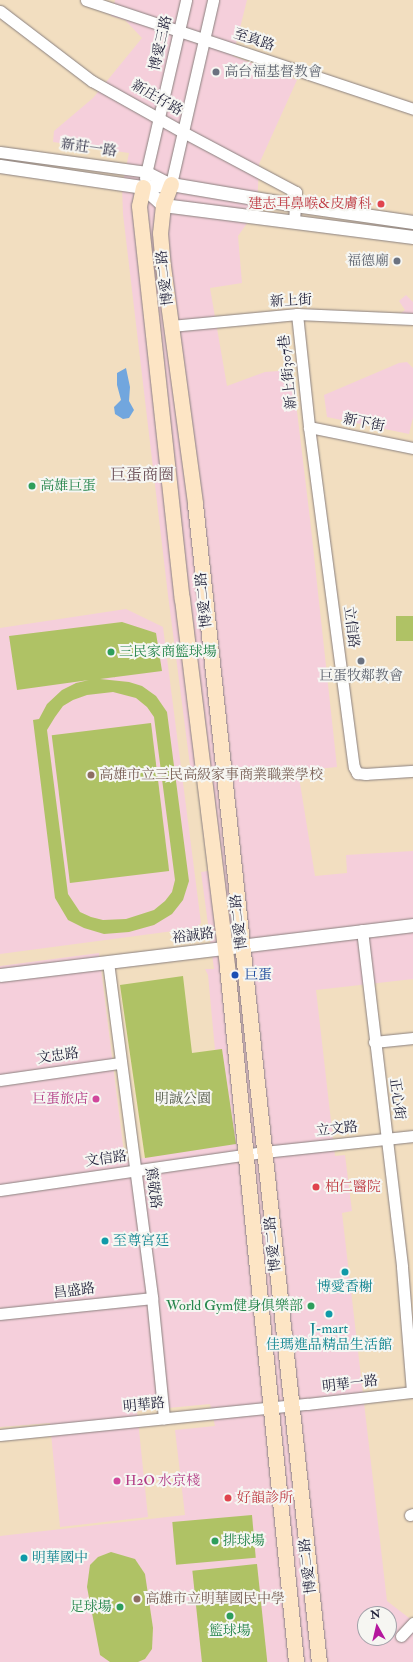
<!DOCTYPE html>
<meta charset="utf-8">
<style>
body{margin:0}
#map{position:relative;width:413px;height:1662px;overflow:hidden;background:#f2dec0;font-family:"IM FELL Double Pica","Noto Serif TC",serif}
div>[style]{position:absolute}
.built>*{inset:0;background:#f5cfdb}
.green>*{inset:0;background:#afc265;transform-origin:0 0}
.water>*{inset:0;background:#71a6de}
.roads{filter:drop-shadow(0 0 1px #8a807e) drop-shadow(0 0 1px #8a807e)}
.minor>*{height:11px;margin:-5.5px;padding:0 5.5px;transform-origin:5.5px;border-radius:5.5px;background:#fff}
.tertiary>*{height:13px;margin:-6.5px;padding:0 6.5px;transform-origin:6.5px;border-radius:6.5px;background:#fff}
.secondary>*{height:15px;margin:-7.5px;padding:0 7.5px;transform-origin:7.5px;border-radius:7.5px;background:#fde5c5}
.dots>*{width:11px;height:11px;translate:-50% -50%;box-sizing:border-box;border:2px solid #f6f6f2;border-radius:50%}
span{translate:-50% -50%;white-space:nowrap;text-align:center;line-height:1.15;-webkit-text-stroke:4px #f6f6f2;paint-order:stroke}
.street-label{font-size:14px;color:#22223b}
.worship-label{font-size:14px;color:#5b616d}
.left{translate:0 -50%;text-align:left}
.right{translate:-100% -50%;text-align:right}
.health-label{font-size:14px;color:#be3a42}
.leisure-label{font-size:14px;color:#27864d}
.education-label{font-size:14px;color:#785e54}
.transit-label{font-size:14px;color:#164399}
.hotel-label{font-size:14px;color:#b23c85}
.park-label{font-size:14px;color:#535a4a}
.culture-label{font-size:14px;color:#0d838f}
.quarter-label{font-size:16px;color:#6e525a}
.north{position:absolute;left:357px;top:1606px;width:40px;height:40px;box-sizing:border-box;background:#f6f6f2;border:1px solid #a1a1a9;border-radius:50%;rotate:352deg;font-size:11px;font-weight:700;line-height:16px;text-align:center;color:#22223b}
.north::after{content:'';display:block;margin:auto;width:14px;height:18px;background:#b5179e;clip-path:polygon(50% 0,100% 100%,50% 72%,0 100%)}
</style>
<div id="map">
<div class="built">
<i style="clip-path:polygon(evenodd,115px 0,247px 0,233px 56px,297px 80px,259px 164px,257px 209px,238px 236px,242px 283px,210px 288px,227px 386px,265px 372px,292px 370px,310px 519px,337px 767px,298px 771px,315px 876px,347px 873px,346px 855px,413px 851px,413px 979px,316px 990px,335px 1156px,345px 1155px,352px 1211px,342px 1213px,387px 1601px,413px 1621px,413px 1662px,0 1662px,0 1536px,185px 1515px,175px 1430px,215px 1426px,210px 1404px,137px 1411px,148px 1517px,60px 1527px,50px 1423px,0 1427px,0 966px,99px 953px,125px 1161px,186px 1151px,222px 1049px,215px 1050px,208px 975px,205px 969px,214px 969px,201px 872px,208px 871px,196px 772px,191px 773px,168px 595px,123px 214px,122px 187px,129px 153px,53px 142px,54px 131px,93px 98px,142px 38px,125px 20px,111px 16px,115px 0,365px 1614px,389px 1614px,389px 1638px,365px 1638px,365px 1614px)"></i>
<i style="clip-path:polygon(406px 295px,413px 302px,413px 316px,400px 314px,405px 310px,399px 301px)"></i>
<i style="clip-path:polygon(407px 362px,413px 368px,413px 417px,409px 434px,327px 417px,324px 395px,399px 363px)"></i>
<i style="clip-path:polygon(126px 609px,163px 627px,201px 923px,196px 928px,0 954px,0 628px)"></i>
</div>
<div class="green">
<i style="left:413px;top:616px;width:25px;height:17px;rotate:90deg"></i>
<i style="clip-path:polygon(evenodd,122px 622px,156px 633px,162px 671px,100px 679px,129px 682px,142px 686px,156px 696px,167px 712px,189px 881px,183px 900px,172px 914px,154px 925px,129px 932px,104px 934px,84px 928px,68px 920px,55px 898px,33px 720px,39px 719px,47px 704px,62px 690px,76px 683px,89px 680px,17px 690px,9px 636px,122px 622px,113px 692px,136px 698px,147px 707px,154px 717px,175px 880px,172px 892px,165px 901px,154px 910px,126px 919px,103px 920px,91px 917px,80px 912px,68px 894px,47px 730px,55px 717px,63px 706px,73px 700px,87px 695px,113px 692px)"></i>
<i style="left:151px;top:723px;width:149px;height:100px;rotate:83deg"></i>
<i style="clip-path:polygon(183px 976px,192px 1053px,222px 1049px,236px 1144px,145px 1158px,120px 985px)"></i>
<i style="left:252px;top:1515px;width:43px;height:80px;rotate:85deg"></i>
<i style="clip-path:polygon(111px 1552px,135px 1559px,145px 1574px,153px 1628px,152px 1649px,145px 1659px,138px 1662px,110px 1662px,100px 1655px,87px 1587px,90px 1565px,98px 1557px)"></i>
<i style="left:257px;top:1564px;width:99px;height:65px;rotate:84deg"></i>
</div>
<div class="water">
<i style="clip-path:polygon(126px 368px,130px 387px,129px 401px,134px 410px,129px 418px,123px 419px,115px 414px,114px 407px,121px 400px,117px 385px,117px 373px)"></i>
</div>
<div class="roads">
<div class="minor">
<i style="left:86px;top:0;width:345px;rotate:18.4deg"></i>
<i style="left:0;top:11px;width:116px;rotate:37.3deg"></i>
<i style="left:92px;top:81px;width:104px;rotate:29.3deg"></i>
<i style="left:183px;top:132px;width:128px;rotate:28deg"></i>
<i style="left:296px;top:192px;width:28px;rotate:94deg"></i>
<i style="left:0;top:152px;width:148px;rotate:7.7deg"></i>
<i style="left:147px;top:172px;width:27px;rotate:27deg"></i>
<i style="left:171px;top:184px;width:189px;rotate:-77.1deg"></i>
<i style="left:145px;top:178px;width:183px;rotate:-77deg"></i>
<i style="left:297px;top:314px;width:114px;rotate:83.9deg"></i>
<i style="left:309px;top:427px;width:343px;rotate:82.5deg"></i>
<i style="left:354px;top:767px;width:7px;rotate:63deg"></i>
<i style="left:357px;top:773px;width:9px;rotate:6deg"></i>
<i style="left:366px;top:774px;width:47px;rotate:-3.7deg"></i>
<i style="left:171px;top:326px;width:127px;rotate:-5.4deg"></i>
<i style="left:297px;top:314px;width:116px;rotate:2.5deg"></i>
<i style="left:309px;top:427px;width:106px;rotate:11.4deg"></i>
<i style="left:362px;top:930px;width:339px;rotate:83.2deg"></i>
<i style="left:402px;top:1267px;width:125px;rotate:85.4deg"></i>
<i style="left:108px;top:962px;width:339px;rotate:82.5deg"></i>
<i style="left:152px;top:1298px;width:121px;rotate:84.3deg"></i>
<i style="left:374px;top:1042px;width:39px;rotate:-6deg"></i>
<i style="left:0;top:1080px;width:121px;rotate:-8.1deg"></i>
<i style="left:0;top:1190px;width:267px;rotate:-8.2deg"></i>
<i style="left:264px;top:1152px;width:150px;rotate:-6.1deg"></i>
<i style="left:0;top:1314px;width:153px;rotate:-6deg"></i>
<i style="left:0;top:1435px;width:309px;rotate:-5.8deg"></i>
<i style="left:307px;top:1404px;width:107px;rotate:-6.5deg"></i>
<i style="left:410px;top:1515px;width:3px;rotate:-18deg"></i>
<i style="left:401px;top:1636px;width:18px;rotate:-47deg"></i>
</div>
<div class="tertiary">
<i style="left:0;top:166px;width:145px;rotate:8.4deg"></i>
<i style="left:143px;top:187px;width:28px;rotate:-6deg"></i>
<i style="left:171px;top:184px;width:126px;rotate:9.6deg"></i>
<i style="left:295px;top:205px;width:119px;rotate:8.2deg"></i>
<i style="left:143px;top:187px;width:27px;rotate:42deg"></i>
<i style="left:163px;top:205px;width:252px;rotate:7.3deg"></i>
<i style="left:0;top:975px;width:416px;rotate:-6.9deg"></i>
</div>
<div class="secondary">
<i style="left:171px;top:184px;width:22px;rotate:111deg"></i>
<i style="left:163px;top:205px;width:28px;rotate:96deg"></i>
<i style="left:160px;top:233px;width:33px;rotate:85deg"></i>
<i style="left:163px;top:266px;width:240px;rotate:82.3deg"></i>
<i style="left:195px;top:504px;width:1165px;rotate:83.89deg"></i>
<i style="left:143px;top:187px;width:19px;rotate:102deg"></i>
<i style="left:139px;top:206px;width:395px;rotate:83.8deg"></i>
<i style="left:182px;top:599px;width:371px;rotate:83deg"></i>
<i style="left:227px;top:967px;width:698px;rotate:84.33deg"></i>
</div>
</div>
<div class="dots">
<i style="left:216px;top:72px;background:#6b7280"></i>
<i style="left:381px;top:204px;background:#e0444e"></i>
<i style="left:397px;top:261px;background:#6b7280"></i>
<i style="left:32px;top:486px;background:#2e9e5b"></i>
<i style="left:111px;top:652px;background:#2e9e5b"></i>
<i style="left:361px;top:661px;background:#6b7280"></i>
<i style="left:91px;top:775px;background:#8d6e63"></i>
<i style="left:235px;top:975px;background:#1a4fb4"></i>
<i style="left:96px;top:1099px;background:#d1479c"></i>
<i style="left:316px;top:1187px;background:#e0444e"></i>
<i style="left:105px;top:1241px;background:#0f9aa8"></i>
<i style="left:345px;top:1272px;background:#0f9aa8"></i>
<i style="left:311px;top:1306px;background:#2e9e5b"></i>
<i style="left:329px;top:1314px;background:#0f9aa8"></i>
<i style="left:117px;top:1481px;background:#d1479c"></i>
<i style="left:228px;top:1498px;background:#e0444e"></i>
<i style="left:215px;top:1541px;background:#2e9e5b"></i>
<i style="left:24px;top:1558px;background:#0f9aa8"></i>
<i style="left:137px;top:1599px;background:#8d6e63"></i>
<i style="left:120px;top:1607px;background:#2e9e5b"></i>
<i style="left:230px;top:1616px;background:#2e9e5b"></i>
</div>
<div class="street-label">
<span style="left:254px;top:40px;rotate:18deg">至真路</span>
<span style="left:161px;top:43px;rotate:-77deg">博愛三路</span>
<span style="left:157px;top:98px;rotate:30deg">新庄仔路</span>
<span style="left:89px;top:148px;rotate:8deg">新莊一路</span>
<span style="left:165px;top:278px;rotate:-97deg">博愛二路</span>
<span style="left:291px;top:301px;rotate:-3deg">新上街</span>
<span style="left:288px;top:372px;rotate:-96deg">新上街307巷</span>
<span style="left:364px;top:423px;rotate:11deg">新下街</span>
<span style="left:204px;top:600px;rotate:-96deg">博愛二路</span>
<span style="left:351px;top:627px;rotate:83deg">立信路</span>
<span style="left:239px;top:922px;rotate:-97deg">博愛二路</span>
<span style="left:193px;top:936px;rotate:-7deg">裕誠路</span>
<span style="left:58px;top:1056px;rotate:-8deg">文忠路</span>
<span style="left:397px;top:1099px;rotate:82deg">正心街</span>
<span style="left:337px;top:1129px;rotate:-6deg">立文路</span>
<span style="left:106px;top:1159px;rotate:-8deg">文信路</span>
<span style="left:153px;top:1188px;rotate:82deg">篤敬路</span>
<span style="left:273px;top:1244px;rotate:-96deg">博愛二路</span>
<span style="left:74px;top:1291px;rotate:-7deg">昌盛路</span>
<span style="left:350px;top:1384px;rotate:-7deg">明華一路</span>
<span style="left:144px;top:1405px;rotate:-6deg">明華路</span>
<span style="left:308px;top:1566px;rotate:-97deg">博愛二路</span>
</div>
<div class="worship-label">
<span class="left" style="left:224px;top:72px">高台福基督教會</span>
<span class="right" style="left:389px;top:261px">福德廟</span>
<span style="left:361px;top:676px">巨蛋牧鄰教會</span>
</div>
<div class="health-label">
<span class="right" style="left:372px;top:204px">建志耳鼻喉&amp;皮膚科</span>
<span class="left" style="left:325px;top:1187px">柏仁醫院</span>
<span class="left" style="left:237px;top:1498px">好韻診所</span>
</div>
<div class="leisure-label">
<span class="left" style="left:40px;top:486px">高雄巨蛋</span>
<span class="left" style="left:119px;top:652px">三民家商籃球場</span>
<span class="right" style="left:303px;top:1306px">World Gym健身俱樂部</span>
<span class="left" style="left:223px;top:1541px">排球場</span>
<span class="right" style="left:112px;top:1607px">足球場</span>
<span style="left:230px;top:1631px">籃球場</span>
</div>
<div class="education-label">
<span class="left" style="left:99px;top:775px">高雄市立三民高級家事商業職業學校</span>
<span class="left" style="left:145px;top:1599px">高雄市立明華國民中學</span>
</div>
<div class="transit-label">
<span class="left" style="left:244px;top:975px">巨蛋</span>
</div>
<div class="hotel-label">
<span class="right" style="left:88px;top:1099px">巨蛋旅店</span>
<span class="left" style="left:125px;top:1481px">H2O 水京棧</span>
</div>
<div class="park-label">
<span style="left:183px;top:1099px">明誠公園</span>
</div>
<div class="culture-label">
<span class="left" style="left:113px;top:1241px">至尊宮廷</span>
<span style="left:345px;top:1287px">博愛香榭</span>
<span style="left:329px;top:1337px">J-mart<br>佳瑪進品精品生活館</span>
<span class="left" style="left:32px;top:1558px">明華國中</span>
</div>
<div class="quarter-label">
<span style="left:142px;top:475px">巨蛋商圈</span>
</div>
<div class="north">N</div>
</div>
